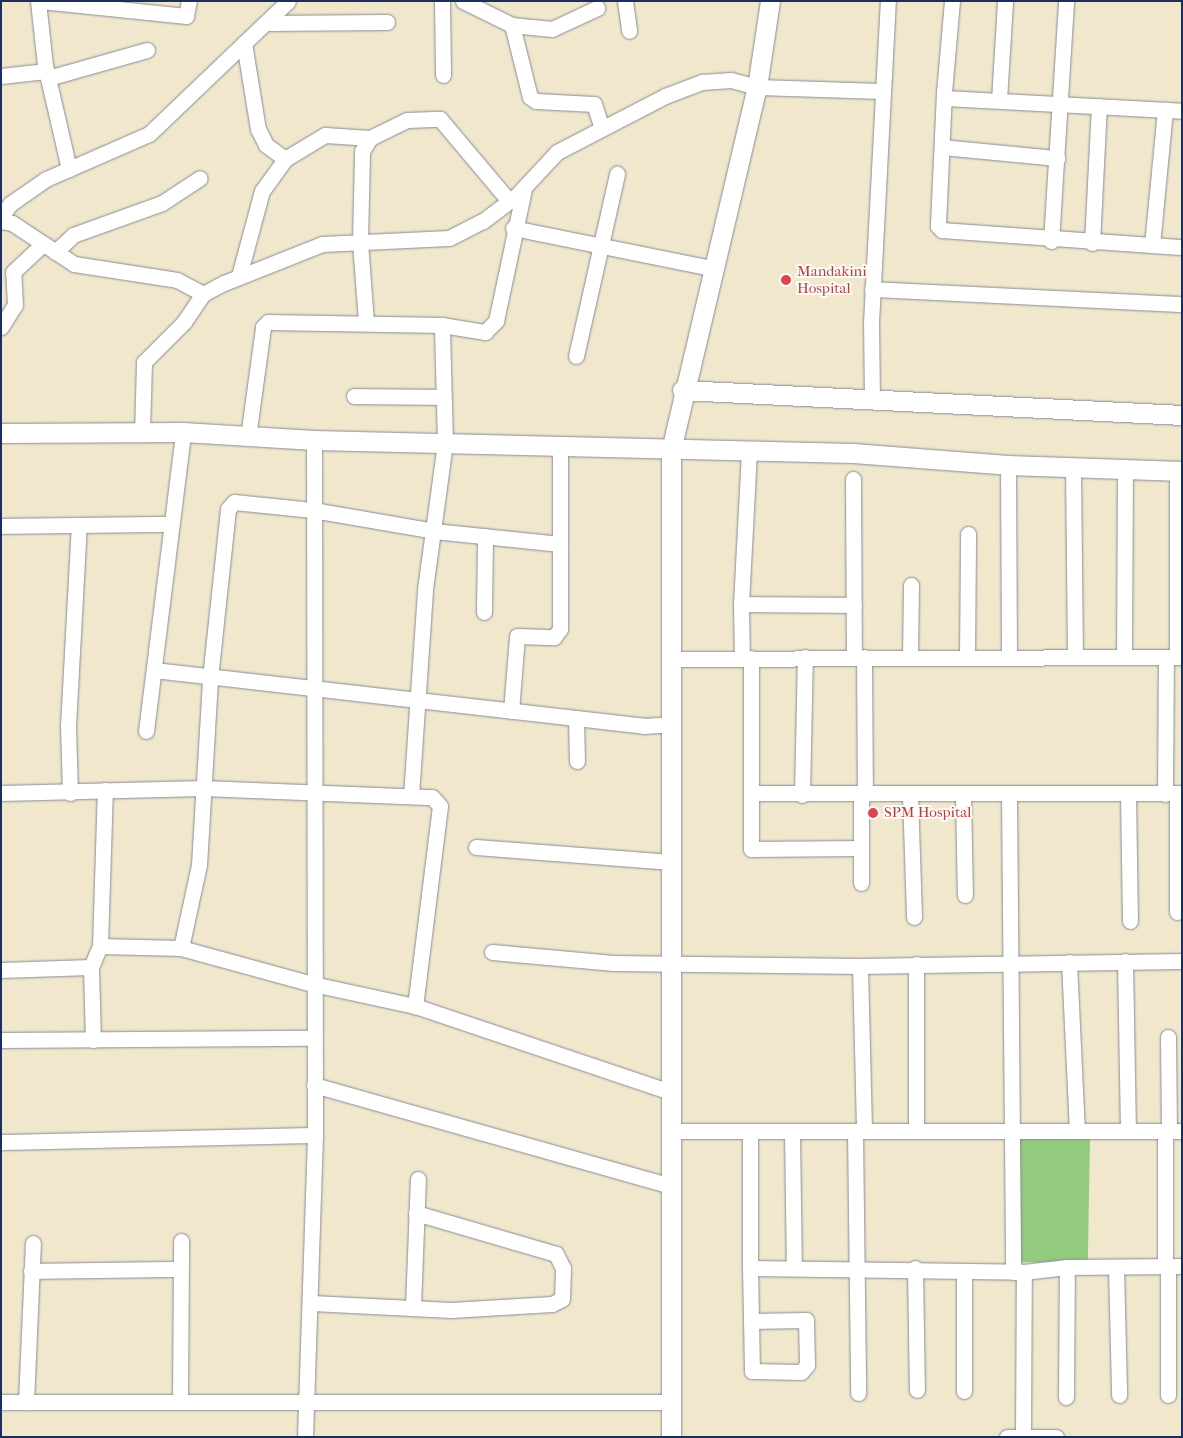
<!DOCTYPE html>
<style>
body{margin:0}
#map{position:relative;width:1183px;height:1438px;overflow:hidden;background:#f1e7cc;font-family:"IM FELL French Canon",serif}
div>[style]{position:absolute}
.green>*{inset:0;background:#92ca7e;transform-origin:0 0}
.roads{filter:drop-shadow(0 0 1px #868b95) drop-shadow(0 0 1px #868b95)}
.minor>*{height:15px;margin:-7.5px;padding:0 7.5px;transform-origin:7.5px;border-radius:7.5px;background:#fff}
.tertiary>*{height:19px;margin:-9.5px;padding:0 9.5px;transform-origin:9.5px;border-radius:9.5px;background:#fff}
.dots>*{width:14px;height:14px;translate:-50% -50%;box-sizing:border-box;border:2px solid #fdfcf7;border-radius:50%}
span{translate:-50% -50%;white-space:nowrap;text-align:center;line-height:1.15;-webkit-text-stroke:4px #fdfcf7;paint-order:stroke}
.health-label{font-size:15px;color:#be3a42}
.left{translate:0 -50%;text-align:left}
.frame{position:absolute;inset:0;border:2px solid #1b2f5e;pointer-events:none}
</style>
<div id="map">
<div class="green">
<i style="left:1018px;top:1136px;width:72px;height:126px;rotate:1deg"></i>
</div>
<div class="roads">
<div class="minor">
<i style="left:38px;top:1px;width:64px;rotate:83.8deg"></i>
<i style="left:45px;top:65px;width:107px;rotate:77deg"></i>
<i style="left:41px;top:1px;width:146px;rotate:5.9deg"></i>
<i style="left:186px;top:16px;width:15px;rotate:-79deg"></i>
<i style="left:442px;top:1px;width:74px;rotate:89.2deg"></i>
<i style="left:463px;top:1px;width:55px;rotate:26.1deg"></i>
<i style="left:512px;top:25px;width:74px;rotate:76deg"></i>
<i style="left:530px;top:97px;width:7px;rotate:34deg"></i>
<i style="left:536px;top:101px;width:58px;rotate:3deg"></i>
<i style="left:594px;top:104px;width:25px;rotate:72deg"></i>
<i style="left:625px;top:1px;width:30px;rotate:82deg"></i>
<i style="left:952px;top:1px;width:91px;rotate:95deg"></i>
<i style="left:944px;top:92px;width:134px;rotate:92.6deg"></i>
<i style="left:938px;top:226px;width:6px;rotate:45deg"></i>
<i style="left:942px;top:230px;width:241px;rotate:4.1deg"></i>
<i style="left:265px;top:23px;width:122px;rotate:-0.5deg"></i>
<i style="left:512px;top:25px;width:40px;rotate:5.7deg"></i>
<i style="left:552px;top:29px;width:50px;rotate:-25deg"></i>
<i style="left:244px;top:43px;width:87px;rotate:80.8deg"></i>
<i style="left:258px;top:129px;width:18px;rotate:63deg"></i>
<i style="left:266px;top:145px;width:24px;rotate:36deg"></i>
<i style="left:1px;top:76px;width:45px;rotate:-6.3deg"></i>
<i style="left:48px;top:78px;width:103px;rotate:-15.8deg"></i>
<i style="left:945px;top:98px;width:237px;rotate:3.1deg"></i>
<i style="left:999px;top:100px;width:99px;rotate:-86.5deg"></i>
<i style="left:942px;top:147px;width:116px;rotate:5.5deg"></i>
<i style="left:1px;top:217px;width:16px;rotate:-55deg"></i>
<i style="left:10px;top:204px;width:44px;rotate:-34.8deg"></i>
<i style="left:46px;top:179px;width:112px;rotate:-23.6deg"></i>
<i style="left:149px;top:134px;width:192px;rotate:-43.7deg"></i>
<i style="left:1px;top:221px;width:11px;rotate:10deg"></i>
<i style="left:12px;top:223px;width:74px;rotate:33.5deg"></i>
<i style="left:74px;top:264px;width:104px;rotate:8.8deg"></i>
<i style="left:177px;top:280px;width:30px;rotate:28deg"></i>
<i style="left:513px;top:228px;width:203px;rotate:11.4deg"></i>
<i style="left:1051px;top:241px;width:240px;rotate:-86.4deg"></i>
<i style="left:1092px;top:243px;width:137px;rotate:-87.1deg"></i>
<i style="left:1152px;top:245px;width:136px;rotate:-84.5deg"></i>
<i style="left:55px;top:252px;width:25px;rotate:-43deg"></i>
<i style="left:73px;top:235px;width:95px;rotate:-19.8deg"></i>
<i style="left:162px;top:203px;width:45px;rotate:-33.3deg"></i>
<i style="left:239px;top:276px;width:88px;rotate:-74.9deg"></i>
<i style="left:262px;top:191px;width:39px;rotate:-54deg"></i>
<i style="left:285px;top:159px;width:47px;rotate:-31deg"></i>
<i style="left:325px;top:135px;width:45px;rotate:3.8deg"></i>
<i style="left:872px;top:289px;width:310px;rotate:2.8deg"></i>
<i style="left:366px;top:322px;width:80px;rotate:-94.3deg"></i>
<i style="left:360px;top:242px;width:91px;rotate:-88.7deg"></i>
<i style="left:362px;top:151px;width:15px;rotate:-58deg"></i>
<i style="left:370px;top:138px;width:41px;rotate:-25.9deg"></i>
<i style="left:407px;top:120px;width:33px;rotate:-2deg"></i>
<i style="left:440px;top:119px;width:107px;rotate:49.9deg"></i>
<i style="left:1px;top:327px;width:26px;rotate:-58deg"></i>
<i style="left:15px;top:305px;width:33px;rotate:-93deg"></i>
<i style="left:13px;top:272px;width:41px;rotate:-43deg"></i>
<i style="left:576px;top:356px;width:187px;rotate:-77.3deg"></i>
<i style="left:354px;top:396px;width:89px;rotate:0.6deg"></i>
<i style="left:872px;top:401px;width:78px;rotate:-90.7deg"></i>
<i style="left:871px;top:323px;width:322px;rotate:-87deg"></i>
<i style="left:142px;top:434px;width:72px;rotate:-88.4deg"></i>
<i style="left:144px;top:362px;width:57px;rotate:-45deg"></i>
<i style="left:184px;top:322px;width:34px;rotate:-56deg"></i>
<i style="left:203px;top:294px;width:24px;rotate:-28deg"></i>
<i style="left:224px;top:283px;width:105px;rotate:-21.7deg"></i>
<i style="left:322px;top:244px;width:127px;rotate:-2.7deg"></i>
<i style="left:449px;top:238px;width:38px;rotate:-27deg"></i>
<i style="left:483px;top:221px;width:41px;rotate:-37.1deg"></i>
<i style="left:516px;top:196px;width:60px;rotate:-47deg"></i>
<i style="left:557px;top:152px;width:122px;rotate:-27.4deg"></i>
<i style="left:665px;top:96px;width:40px;rotate:-21deg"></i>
<i style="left:702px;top:82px;width:29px;rotate:-4deg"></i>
<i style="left:731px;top:80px;width:27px;rotate:15deg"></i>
<i style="left:757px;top:87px;width:125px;rotate:1.8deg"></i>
<i style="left:248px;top:437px;width:111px;rotate:-82.2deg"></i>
<i style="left:263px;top:327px;width:7px;rotate:-45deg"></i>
<i style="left:268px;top:322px;width:174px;rotate:1deg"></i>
<i style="left:1008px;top:465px;width:191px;rotate:89.7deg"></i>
<i style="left:1073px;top:467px;width:189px;rotate:89.4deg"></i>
<i style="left:853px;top:479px;width:178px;rotate:89.7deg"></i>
<i style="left:1px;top:526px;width:168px;rotate:-0.7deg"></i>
<i style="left:741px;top:604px;width:153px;rotate:-87deg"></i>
<i style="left:484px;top:612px;width:76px;rotate:-89.2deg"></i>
<i style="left:864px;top:657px;width:138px;rotate:89.6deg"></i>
<i style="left:910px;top:657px;width:72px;rotate:-89.2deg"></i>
<i style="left:1124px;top:657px;width:188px;rotate:-89.7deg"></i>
<i style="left:1177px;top:657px;width:186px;rotate:-90deg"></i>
<i style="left:742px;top:658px;width:54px;rotate:-91.1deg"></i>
<i style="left:741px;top:604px;width:113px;rotate:0.5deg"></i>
<i style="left:751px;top:658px;width:191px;rotate:90deg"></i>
<i style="left:751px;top:849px;width:110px;rotate:-0.5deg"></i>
<i style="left:967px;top:658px;width:124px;rotate:-89.5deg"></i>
<i style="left:673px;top:659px;width:509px;rotate:-0.23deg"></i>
<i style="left:154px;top:670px;width:493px;rotate:6.5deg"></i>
<i style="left:644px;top:726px;width:27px;rotate:-4deg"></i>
<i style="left:511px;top:711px;width:75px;rotate:-85.4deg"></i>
<i style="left:517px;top:636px;width:37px;rotate:2deg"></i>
<i style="left:554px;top:637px;width:10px;rotate:-53deg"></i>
<i style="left:560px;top:629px;width:183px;rotate:-90deg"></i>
<i style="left:576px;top:718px;width:43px;rotate:88.7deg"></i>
<i style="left:146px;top:731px;width:301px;rotate:-82.9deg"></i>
<i style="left:1px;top:793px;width:202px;rotate:-1.4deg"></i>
<i style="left:203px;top:788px;width:229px;rotate:2.3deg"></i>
<i style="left:432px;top:797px;width:12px;rotate:48deg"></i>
<i style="left:440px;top:806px;width:202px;rotate:97.1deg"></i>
<i style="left:70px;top:793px;width:67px;rotate:-91.7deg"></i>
<i style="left:68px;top:726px;width:201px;rotate:-86.9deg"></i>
<i style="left:751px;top:793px;width:431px"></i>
<i style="left:1177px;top:793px;width:119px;rotate:90deg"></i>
<i style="left:1128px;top:794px;width:127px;rotate:89.1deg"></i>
<i style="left:1165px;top:794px;width:137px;rotate:-89.6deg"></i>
<i style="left:802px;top:795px;width:138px;rotate:-88.8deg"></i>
<i style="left:910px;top:795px;width:122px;rotate:88.1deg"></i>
<i style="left:963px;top:795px;width:100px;rotate:88.9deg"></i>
<i style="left:1009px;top:795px;width:477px;rotate:89.5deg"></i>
<i style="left:411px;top:796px;width:207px;rotate:-86.1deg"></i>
<i style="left:425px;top:589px;width:147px;rotate:-82.2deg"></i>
<i style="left:445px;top:443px;width:118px;rotate:-91.5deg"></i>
<i style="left:442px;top:325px;width:44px;rotate:9.2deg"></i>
<i style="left:485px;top:332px;width:16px;rotate:-45deg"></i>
<i style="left:496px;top:321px;width:135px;rotate:-78deg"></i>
<i style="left:476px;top:847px;width:196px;rotate:4.4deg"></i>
<i style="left:861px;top:883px;width:88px;rotate:-90deg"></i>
<i style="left:100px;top:946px;width:81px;rotate:1.4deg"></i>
<i style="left:181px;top:948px;width:137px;rotate:15.3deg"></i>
<i style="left:313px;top:984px;width:104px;rotate:12.2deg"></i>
<i style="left:415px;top:1006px;width:270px;rotate:18.6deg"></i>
<i style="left:181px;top:948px;width:85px;rotate:-77.8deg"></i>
<i style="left:199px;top:865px;width:187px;rotate:-86.6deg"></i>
<i style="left:210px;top:678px;width:170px;rotate:-83.9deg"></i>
<i style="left:228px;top:509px;width:9px;rotate:-49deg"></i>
<i style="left:234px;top:502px;width:79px;rotate:5.8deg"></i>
<i style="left:313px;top:510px;width:123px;rotate:9.8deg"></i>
<i style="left:434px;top:531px;width:127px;rotate:5.9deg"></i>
<i style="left:492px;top:952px;width:122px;rotate:5.2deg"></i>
<i style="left:614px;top:963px;width:246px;rotate:0.7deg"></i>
<i style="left:860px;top:966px;width:322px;rotate:-0.9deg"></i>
<i style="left:1125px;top:961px;width:170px;rotate:89deg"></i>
<i style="left:1069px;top:962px;width:169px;rotate:87.3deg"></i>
<i style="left:916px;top:964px;width:167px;rotate:90deg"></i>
<i style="left:860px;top:966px;width:165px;rotate:88.6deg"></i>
<i style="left:1px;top:970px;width:90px;rotate:-1.9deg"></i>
<i style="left:1168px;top:1037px;width:94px;rotate:89.4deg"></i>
<i style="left:1px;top:1040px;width:311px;rotate:-0.4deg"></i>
<i style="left:93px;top:1040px;width:73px;rotate:-91.6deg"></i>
<i style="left:91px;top:967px;width:23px;rotate:-67deg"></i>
<i style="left:100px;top:946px;width:156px;rotate:-88.2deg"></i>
<i style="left:314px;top:1085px;width:372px;rotate:15.8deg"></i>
<i style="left:671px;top:1131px;width:511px"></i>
<i style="left:750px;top:1131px;width:137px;rotate:90deg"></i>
<i style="left:792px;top:1131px;width:136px;rotate:89.2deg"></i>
<i style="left:855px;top:1131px;width:262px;rotate:89.3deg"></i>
<i style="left:1165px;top:1131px;width:135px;rotate:90deg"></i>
<i style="left:1px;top:1142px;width:314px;rotate:-1.3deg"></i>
<i style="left:915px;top:1268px;width:122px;rotate:89.1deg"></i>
<i style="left:1116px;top:1268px;width:127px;rotate:88.6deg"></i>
<i style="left:31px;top:1271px;width:149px;rotate:-0.8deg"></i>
<i style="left:312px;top:1303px;width:139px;rotate:2.9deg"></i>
<i style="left:451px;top:1310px;width:101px;rotate:-3.4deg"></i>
<i style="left:552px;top:1304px;width:11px;rotate:-27deg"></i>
<i style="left:562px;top:1299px;width:31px;rotate:-88deg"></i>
<i style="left:563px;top:1268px;width:16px;rotate:-117deg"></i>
<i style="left:556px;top:1254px;width:146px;rotate:-163.7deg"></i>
<i style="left:413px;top:1307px;width:128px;rotate:-87.8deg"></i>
<i style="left:751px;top:1321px;width:55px;rotate:-1deg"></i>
<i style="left:806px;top:1320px;width:45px;rotate:88.7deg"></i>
<i style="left:807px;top:1365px;width:9px;rotate:131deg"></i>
<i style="left:801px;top:1372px;width:49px;rotate:-178.8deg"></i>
<i style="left:752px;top:1371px;width:103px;rotate:-91.1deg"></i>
<i style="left:750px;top:1268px;width:274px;rotate:0.8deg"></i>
<i style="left:1024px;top:1272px;width:43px;rotate:-6.6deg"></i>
<i style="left:1067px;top:1267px;width:115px;rotate:-0.5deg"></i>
<i style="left:964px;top:1391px;width:119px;rotate:-90deg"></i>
<i style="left:1168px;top:1395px;width:129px;rotate:-90deg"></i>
<i style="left:1066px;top:1397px;width:130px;rotate:-89.6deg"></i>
<i style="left:180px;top:1401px;width:160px;rotate:-89.6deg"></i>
<i style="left:1px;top:1402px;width:671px"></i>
<i style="left:26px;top:1402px;width:159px;rotate:-87.5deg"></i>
<i style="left:305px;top:1437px;width:302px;rotate:-88.1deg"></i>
<i style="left:315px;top:1135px;width:695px;rotate:-90.08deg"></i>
<i style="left:1007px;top:1437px;width:49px"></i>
<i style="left:1023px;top:1437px;width:165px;rotate:-89.7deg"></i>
</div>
<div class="tertiary">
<i style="left:682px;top:390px;width:501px;rotate:2.86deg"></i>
<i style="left:1px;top:433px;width:182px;rotate:-0.3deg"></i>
<i style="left:183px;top:432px;width:131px;rotate:3.5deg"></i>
<i style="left:314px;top:440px;width:539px;rotate:1.38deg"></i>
<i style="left:853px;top:453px;width:155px;rotate:4.4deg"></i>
<i style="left:1008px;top:465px;width:174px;rotate:2deg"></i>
<i style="left:671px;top:1437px;width:987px;rotate:-90deg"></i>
<i style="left:671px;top:450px;width:373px;rotate:-76.7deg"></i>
<i style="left:757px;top:87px;width:87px;rotate:-81.4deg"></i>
</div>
</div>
<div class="dots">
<i style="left:786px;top:280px;background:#e0444e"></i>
<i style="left:873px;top:813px;background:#e0444e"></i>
</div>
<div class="health-label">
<span class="left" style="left:797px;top:280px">Mandakini<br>Hospital</span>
<span class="left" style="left:884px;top:813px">SPM Hospital</span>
</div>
<div class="frame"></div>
</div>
